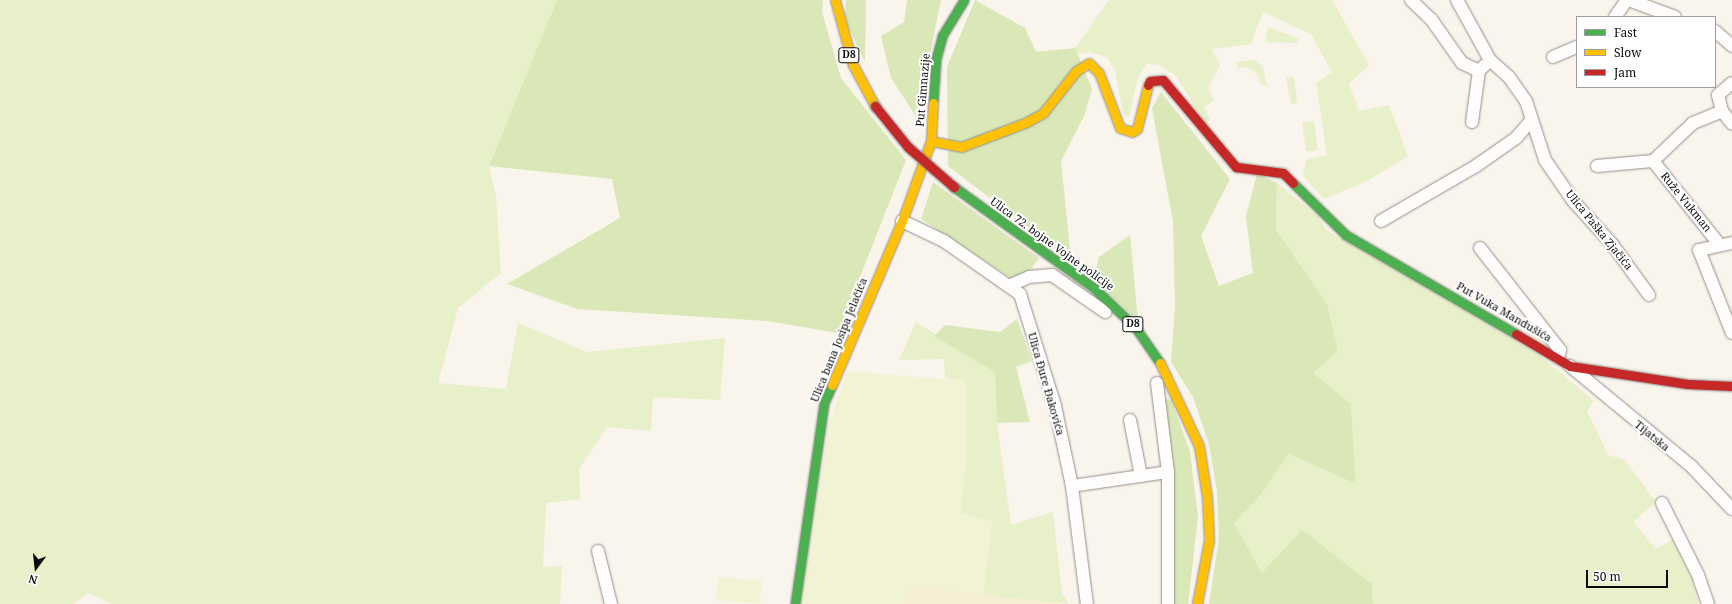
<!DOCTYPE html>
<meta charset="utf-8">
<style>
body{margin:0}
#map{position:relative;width:1732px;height:604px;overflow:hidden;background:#f9f4ec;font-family:"Noto Serif",serif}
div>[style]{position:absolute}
.farmland>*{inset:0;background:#f8eed6}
.green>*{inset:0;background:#e7f0c9;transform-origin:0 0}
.forest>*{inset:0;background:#dae8b7}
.pitch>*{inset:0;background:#f1f3d4;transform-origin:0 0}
.roads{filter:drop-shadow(0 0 1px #928f8c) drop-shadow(0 0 1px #928f8c)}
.street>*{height:12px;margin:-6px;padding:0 6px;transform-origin:6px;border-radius:6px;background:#fefdfc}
.fast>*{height:9px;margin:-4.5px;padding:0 4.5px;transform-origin:4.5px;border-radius:4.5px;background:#4caf50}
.slow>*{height:9px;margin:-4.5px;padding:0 4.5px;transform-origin:4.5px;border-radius:4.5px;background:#ffc107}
.jam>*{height:9px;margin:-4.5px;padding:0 4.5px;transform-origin:4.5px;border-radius:4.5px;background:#c62828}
.bridges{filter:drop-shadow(0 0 1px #7f7d79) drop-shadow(0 0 1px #7f7d79)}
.jam-bridge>*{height:9px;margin:-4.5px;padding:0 4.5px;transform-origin:4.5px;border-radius:4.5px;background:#c62828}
span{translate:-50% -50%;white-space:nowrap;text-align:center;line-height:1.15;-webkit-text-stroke:4px #fff;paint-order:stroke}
.shield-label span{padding:1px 3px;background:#fff;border:1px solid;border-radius:3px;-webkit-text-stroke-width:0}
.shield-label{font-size:10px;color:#0a0a0a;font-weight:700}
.street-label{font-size:11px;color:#0a0a0a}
.legend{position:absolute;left:1576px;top:16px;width:140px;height:72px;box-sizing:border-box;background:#fff;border:1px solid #9d9d9d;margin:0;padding:5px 7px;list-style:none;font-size:12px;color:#0a0a0a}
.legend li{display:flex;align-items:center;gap:8px;height:20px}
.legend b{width:20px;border:1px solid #9d9d9d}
.north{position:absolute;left:16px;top:548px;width:40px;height:40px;-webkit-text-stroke:3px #fff;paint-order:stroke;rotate:195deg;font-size:11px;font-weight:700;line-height:16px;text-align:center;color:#0a0a0a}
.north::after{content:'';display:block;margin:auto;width:14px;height:18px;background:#0a0a0a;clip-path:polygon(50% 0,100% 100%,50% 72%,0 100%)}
.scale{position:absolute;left:1586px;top:570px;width:82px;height:18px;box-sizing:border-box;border:2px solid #0a0a0a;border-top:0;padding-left:5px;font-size:12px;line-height:14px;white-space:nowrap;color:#0a0a0a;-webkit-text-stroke:3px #fff;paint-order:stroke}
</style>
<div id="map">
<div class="farmland">
<i style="clip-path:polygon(910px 586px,1059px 601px,1058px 604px,907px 604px)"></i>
</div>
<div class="green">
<i style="clip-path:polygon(0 0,557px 0,489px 166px,496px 196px,501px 273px,458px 308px,438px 383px,506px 389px,518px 323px,587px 352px,725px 338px,720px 400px,653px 397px,651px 431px,607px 427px,579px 469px,580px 499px,546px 503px,543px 567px,562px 566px,560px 604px,112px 604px,88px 593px,74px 604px,0 604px)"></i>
<i style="clip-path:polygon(1109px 0,1332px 0,1369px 65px,1349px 84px,1359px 111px,1389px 105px,1408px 156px,1369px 180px,1324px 199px,1303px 175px,1306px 160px,1327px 155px,1316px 83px,1332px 72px,1311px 34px,1263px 12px,1251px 44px,1212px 49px,1220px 65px,1208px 88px,1214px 100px,1204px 107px,1210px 119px,1206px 125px,1176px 76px,1159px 65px,1147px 64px,1138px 77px,1129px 117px,1123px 113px,1115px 71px,1107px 57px,1089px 52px,1078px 54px,1075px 48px)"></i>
<i style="clip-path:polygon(1268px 27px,1299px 39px,1296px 43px,1265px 42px)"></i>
<i style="clip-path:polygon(1255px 60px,1263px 67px,1267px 87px,1260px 84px,1258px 75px,1247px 67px,1238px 68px,1236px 62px)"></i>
<i style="clip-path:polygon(1294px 77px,1297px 103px,1291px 104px,1286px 78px)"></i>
<i style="left:1314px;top:121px;width:29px;height:12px;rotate:82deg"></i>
<i style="clip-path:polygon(1277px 183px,1319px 217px,1326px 230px,1538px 354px,1594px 401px,1587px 411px,1608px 455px,1625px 460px,1656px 502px,1633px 522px,1656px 549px,1673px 539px,1693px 581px,1698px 604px,1373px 604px,1372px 584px,1262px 573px,1234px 523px,1255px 502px,1289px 454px,1356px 484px,1351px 404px,1313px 373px,1338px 351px,1327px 305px,1276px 230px)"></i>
<i style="clip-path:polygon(916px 322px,995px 372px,997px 423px,1011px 525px,1053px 512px,1062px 594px,1069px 604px,983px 595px,992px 521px,960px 513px,967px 451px,966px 381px,945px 378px,944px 359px,899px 360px)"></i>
</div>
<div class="forest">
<i style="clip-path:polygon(557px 0,823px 0,822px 12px,841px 78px,906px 160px,838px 333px,767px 321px,577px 309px,507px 284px,620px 218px,612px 179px,489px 166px)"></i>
<i style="clip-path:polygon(846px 0,866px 0,865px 62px,845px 20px)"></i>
<i style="clip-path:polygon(907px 0,941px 0,917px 118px,891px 78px,881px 36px,904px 22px)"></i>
<i style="clip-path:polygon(975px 0,1025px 28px,1036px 52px,1075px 48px,1092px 89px,1084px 116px,1061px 161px,1071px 260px,948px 166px,947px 67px)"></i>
<i style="clip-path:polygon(1161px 92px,1230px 179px,1201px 236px,1219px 286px,1253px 273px,1246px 216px,1257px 174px,1277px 183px,1276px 230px,1327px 304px,1338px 351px,1313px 373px,1351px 404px,1356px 484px,1289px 454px,1255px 502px,1234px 523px,1262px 573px,1302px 530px,1372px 584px,1373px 604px,1209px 604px,1219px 538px,1217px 491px,1209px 444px,1193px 397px,1171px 362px,1175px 306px,1173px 222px,1152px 108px)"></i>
<i style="clip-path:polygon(933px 182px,1039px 258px,1020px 284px,921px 219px)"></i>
<i style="clip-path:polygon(1130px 235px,1138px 321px,1093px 279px,1099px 257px)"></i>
<i style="clip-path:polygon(1017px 319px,1032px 361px,1016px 367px,1030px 422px,997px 423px,995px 372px,934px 336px,945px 325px,1000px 332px)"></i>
<i style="clip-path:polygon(1171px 399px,1190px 452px,1198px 517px,1188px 604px,1170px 604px,1164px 400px)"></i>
</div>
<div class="pitch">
<i style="clip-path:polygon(848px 371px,966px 381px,967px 451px,960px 513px,992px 521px,983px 595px,910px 586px,907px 604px,801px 604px,829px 424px)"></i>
<i style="left:718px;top:577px;width:44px;height:23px;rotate:5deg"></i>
</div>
<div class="roads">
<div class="street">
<i style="left:1411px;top:0;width:28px;rotate:44deg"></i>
<i style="left:1431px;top:19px;width:54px;rotate:54.8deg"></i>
<i style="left:1462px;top:63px;width:19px;rotate:25deg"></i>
<i style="left:1457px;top:0;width:68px;rotate:61.2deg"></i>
<i style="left:1490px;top:60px;width:25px;rotate:42deg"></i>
<i style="left:1509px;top:77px;width:29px;rotate:55deg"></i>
<i style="left:1526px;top:101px;width:62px;rotate:72.1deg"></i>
<i style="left:1545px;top:160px;width:51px;rotate:55.4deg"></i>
<i style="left:1574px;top:202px;width:57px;rotate:47.9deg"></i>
<i style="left:1612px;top:244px;width:63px;rotate:54deg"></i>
<i style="left:1629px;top:0;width:49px;rotate:20.3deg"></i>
<i style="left:1615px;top:17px;width:21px;rotate:-55deg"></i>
<i style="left:1715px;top:31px;width:23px;rotate:41deg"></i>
<i style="left:1553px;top:57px;width:26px;rotate:-23deg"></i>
<i style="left:1722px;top:111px;width:16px;rotate:52deg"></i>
<i style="left:1472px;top:122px;width:51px;rotate:-82.2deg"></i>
<i style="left:1479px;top:71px;width:8px;rotate:-45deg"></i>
<i style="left:1653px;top:161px;width:106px;rotate:51.5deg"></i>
<i style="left:1597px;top:166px;width:56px;rotate:-5.1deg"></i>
<i style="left:1653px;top:161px;width:55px;rotate:-43.5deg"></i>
<i style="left:1693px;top:123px;width:31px;rotate:-22deg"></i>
<i style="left:1722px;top:111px;width:16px;rotate:-104deg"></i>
<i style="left:1718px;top:95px;width:18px;rotate:-41deg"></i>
<i style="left:902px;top:221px;width:47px;rotate:25.5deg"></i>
<i style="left:944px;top:241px;width:93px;rotate:34.9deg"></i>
<i style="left:1020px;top:294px;width:117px;rotate:72.6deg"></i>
<i style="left:1055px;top:406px;width:82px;rotate:78deg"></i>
<i style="left:1072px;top:486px;width:119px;rotate:82.8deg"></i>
<i style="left:1381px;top:221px;width:110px;rotate:-30.1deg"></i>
<i style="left:1476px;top:166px;width:49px;rotate:-35deg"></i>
<i style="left:1516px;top:138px;width:23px;rotate:-49deg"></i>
<i style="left:1732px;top:243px;width:34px;rotate:168deg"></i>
<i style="left:1699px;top:250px;width:89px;rotate:68.3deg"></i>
<i style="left:1480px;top:248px;width:130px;rotate:51.9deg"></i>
<i style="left:1560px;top:350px;width:8px;rotate:104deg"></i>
<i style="left:1011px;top:285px;width:20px;rotate:-24deg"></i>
<i style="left:1029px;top:277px;width:23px;rotate:-5deg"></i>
<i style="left:1052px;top:275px;width:65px;rotate:34.9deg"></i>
<i style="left:1570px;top:366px;width:158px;rotate:39.6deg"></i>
<i style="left:1692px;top:467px;width:58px;rotate:46.4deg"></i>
<i style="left:1157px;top:383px;width:90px;rotate:83deg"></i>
<i style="left:1168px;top:472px;width:132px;rotate:90deg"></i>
<i style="left:1130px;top:420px;width:57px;rotate:78.9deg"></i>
<i style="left:1072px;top:486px;width:97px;rotate:-8.3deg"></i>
<i style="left:1662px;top:503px;width:80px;rotate:63.4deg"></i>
<i style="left:1698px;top:575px;width:31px;rotate:71deg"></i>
<i style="left:598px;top:551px;width:55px;rotate:76.2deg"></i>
</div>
<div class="fast">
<i style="left:933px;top:103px;width:44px;rotate:-86.1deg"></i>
<i style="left:936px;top:59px;width:24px;rotate:-75deg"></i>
<i style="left:942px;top:36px;width:42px;rotate:-58.6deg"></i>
<i style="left:1293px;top:183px;width:74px;rotate:44.5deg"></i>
<i style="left:1346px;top:235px;width:197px;rotate:30.2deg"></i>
<i style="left:954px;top:187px;width:173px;rotate:35.8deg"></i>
<i style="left:1094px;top:288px;width:57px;rotate:43.6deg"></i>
<i style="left:1135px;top:327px;width:44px;rotate:55.2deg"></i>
<i style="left:795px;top:604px;width:203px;rotate:-81.8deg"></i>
<i style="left:824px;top:403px;width:20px;rotate:-66deg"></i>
</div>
<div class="slow">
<i style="left:835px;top:0;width:67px;rotate:74.5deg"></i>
<i style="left:853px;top:65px;width:47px;rotate:61.8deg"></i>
<i style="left:931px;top:141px;width:31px;rotate:11deg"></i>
<i style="left:961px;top:147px;width:68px;rotate:-20.6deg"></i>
<i style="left:1025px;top:123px;width:21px;rotate:-29deg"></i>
<i style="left:1043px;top:113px;width:53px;rotate:-51.8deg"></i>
<i style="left:1076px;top:71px;width:15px;rotate:-32deg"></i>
<i style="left:1089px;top:63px;width:14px;rotate:45deg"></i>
<i style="left:1099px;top:73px;width:59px;rotate:69.1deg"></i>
<i style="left:1120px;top:128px;width:13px;rotate:18deg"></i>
<i style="left:1132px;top:132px;width:6px;rotate:-31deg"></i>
<i style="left:1137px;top:129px;width:45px;rotate:-76deg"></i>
<i style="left:1160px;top:363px;width:92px;rotate:64.8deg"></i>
<i style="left:1199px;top:446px;width:52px;rotate:81.1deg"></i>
<i style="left:1207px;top:497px;width:43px;rotate:87.3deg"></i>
<i style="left:1209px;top:540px;width:65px;rotate:100.6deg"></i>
<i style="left:832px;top:385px;width:178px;rotate:-66.9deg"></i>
<i style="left:902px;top:221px;width:85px;rotate:-70.1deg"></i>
<i style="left:931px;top:141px;width:38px;rotate:-87deg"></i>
</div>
<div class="jam">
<i style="left:1148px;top:85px;width:4px;rotate:-63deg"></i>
<i style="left:1150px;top:81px;width:13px;rotate:-4deg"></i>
<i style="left:1163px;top:80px;width:114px;rotate:50deg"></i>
<i style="left:1236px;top:167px;width:47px;rotate:7.3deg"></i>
<i style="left:1283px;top:173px;width:14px;rotate:45deg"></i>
<i style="left:1516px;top:334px;width:63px;rotate:30.7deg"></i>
<i style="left:1570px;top:366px;width:119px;rotate:8.7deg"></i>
<i style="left:1688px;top:384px;width:44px;rotate:2.6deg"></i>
</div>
</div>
<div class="bridges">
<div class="jam-bridge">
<i style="left:875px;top:106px;width:53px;rotate:51.2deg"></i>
<i style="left:908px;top:147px;width:61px;rotate:41deg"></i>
</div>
</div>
<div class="shield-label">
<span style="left:849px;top:55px">D8</span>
<span style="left:1133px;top:324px">D8</span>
</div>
<div class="street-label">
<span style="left:923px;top:90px;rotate:-85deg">Put Gimnazije</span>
<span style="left:1686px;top:202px;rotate:51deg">Ruže Vukman</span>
<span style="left:1599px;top:230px;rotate:51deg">Ulica Paška Zjačića</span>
<span style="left:1052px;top:244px;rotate:36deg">Ulica 72. bojne Vojne policije</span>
<span style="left:1504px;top:312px;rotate:30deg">Put Vuka Mandušića</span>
<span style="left:839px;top:340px;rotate:-68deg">Ulica bana Josipa Jelačića</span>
<span style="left:1046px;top:384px;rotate:74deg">Ulica Đure Đakovića</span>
<span style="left:1652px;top:436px;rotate:39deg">Tijatska</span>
</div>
<ul class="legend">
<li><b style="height:5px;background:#4caf50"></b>Fast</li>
<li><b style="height:5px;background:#ffc107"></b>Slow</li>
<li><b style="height:5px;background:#c62828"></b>Jam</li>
</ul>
<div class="north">N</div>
<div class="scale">50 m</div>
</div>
